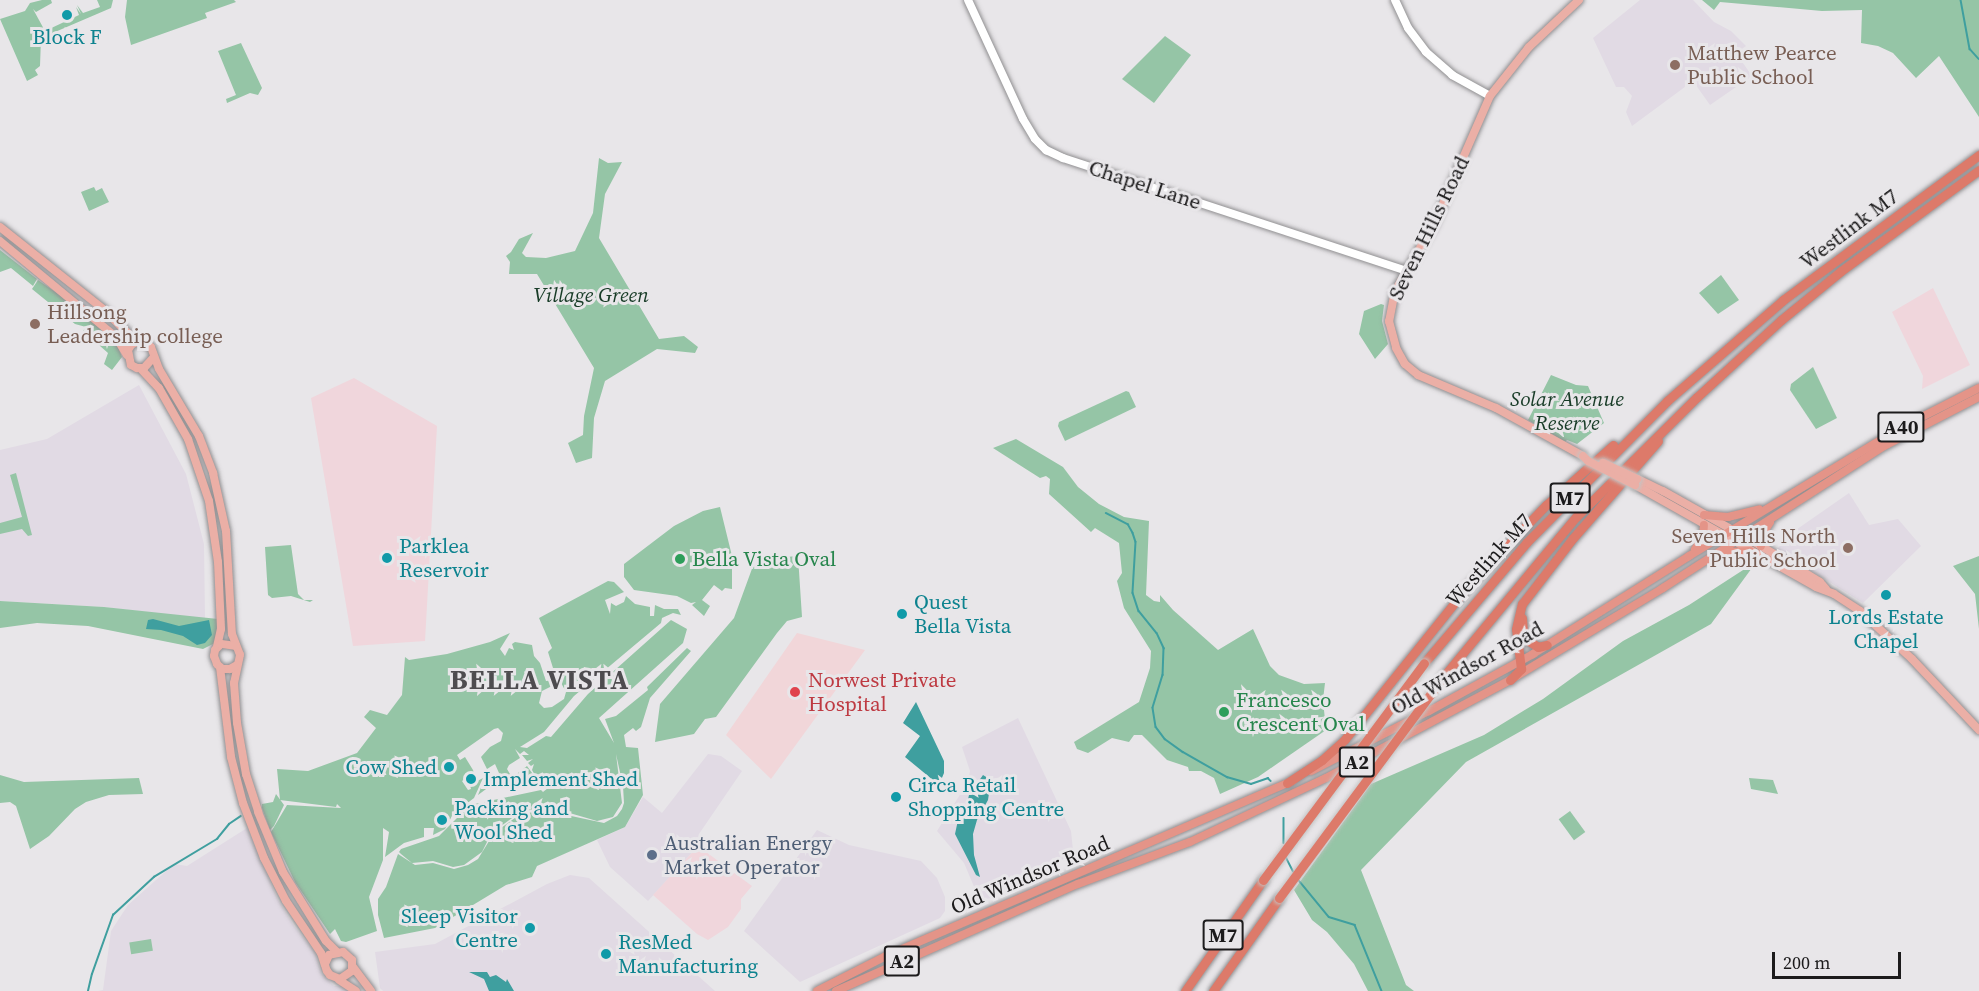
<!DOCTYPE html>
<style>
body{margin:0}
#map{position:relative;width:1979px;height:991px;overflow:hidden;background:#e8e6e9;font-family:"Source Serif 4",serif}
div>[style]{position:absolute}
.built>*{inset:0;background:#e1dae4}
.industrial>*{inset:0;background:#f0d6dc}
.medical>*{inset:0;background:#f1d6d9}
.green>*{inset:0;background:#95c5a6;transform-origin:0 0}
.water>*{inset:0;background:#3f9f9f}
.stream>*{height:1.5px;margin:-0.75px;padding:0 0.75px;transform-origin:0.75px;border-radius:0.75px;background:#3f9f9f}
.roads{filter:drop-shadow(0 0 2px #908f91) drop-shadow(0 0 2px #908f91)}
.secondary>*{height:8px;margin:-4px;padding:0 4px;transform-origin:4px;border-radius:4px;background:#fff}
.primary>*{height:8px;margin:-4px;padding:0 4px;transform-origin:4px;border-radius:4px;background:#ebafa6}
.trunk>*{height:8px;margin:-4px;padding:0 4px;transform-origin:4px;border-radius:4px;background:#e49488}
.motorway>*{height:9px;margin:-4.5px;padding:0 4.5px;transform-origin:4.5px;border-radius:4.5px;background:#dd7a6a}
.bridges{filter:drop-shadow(0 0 2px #c4c4c4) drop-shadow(0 0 2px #c4c4c4)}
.primary-bridge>*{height:8px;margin:-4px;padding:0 4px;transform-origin:4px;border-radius:4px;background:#ebafa6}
.motorway-bridge>*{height:9px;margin:-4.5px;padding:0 4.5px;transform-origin:4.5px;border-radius:4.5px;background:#dd7a6a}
.dots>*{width:16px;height:16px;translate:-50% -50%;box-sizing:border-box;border:3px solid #e8e6e9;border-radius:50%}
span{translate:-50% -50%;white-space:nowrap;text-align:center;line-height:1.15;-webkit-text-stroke:6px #e8e6e9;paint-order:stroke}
.shield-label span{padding:2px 4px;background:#e8e6e9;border:2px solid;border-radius:4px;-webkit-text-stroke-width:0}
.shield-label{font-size:20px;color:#1c1b1c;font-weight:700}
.culture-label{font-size:21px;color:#0d838f}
.left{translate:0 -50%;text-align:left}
.right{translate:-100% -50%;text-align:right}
.education-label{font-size:21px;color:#785e54}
.street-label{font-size:21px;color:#1c1b1c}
.park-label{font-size:21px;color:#173b26;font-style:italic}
.leisure-label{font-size:21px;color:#27864d}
.health-label{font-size:21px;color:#be3a42}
.service-label{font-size:21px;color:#4e5e75}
.district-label{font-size:27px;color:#4e4c4f;font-weight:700;letter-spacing:1.5px}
.scale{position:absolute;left:1772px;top:952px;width:129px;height:27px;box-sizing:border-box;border:3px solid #1c1b1c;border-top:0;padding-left:8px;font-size:18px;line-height:21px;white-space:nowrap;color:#1c1b1c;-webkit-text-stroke:4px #e8e6e9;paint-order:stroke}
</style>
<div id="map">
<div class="built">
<i style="clip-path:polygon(1640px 0,1693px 0,1714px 22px,1731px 31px,1746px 46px,1736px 53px,1752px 76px,1710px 105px,1693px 81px,1632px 126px,1626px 112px,1632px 96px,1624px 87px,1616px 87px,1593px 38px)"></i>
<i style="clip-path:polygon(139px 385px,186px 474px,204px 544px,205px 619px,104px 607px,0 601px,0 450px,47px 439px)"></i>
<i style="clip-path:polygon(1849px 493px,1869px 525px,1898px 519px,1921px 546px,1863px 603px,1777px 549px,1793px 532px)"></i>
<i style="clip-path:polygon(1018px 718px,1071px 831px,1073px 850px,1053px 868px,994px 898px,982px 899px,978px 896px,964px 863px,937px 831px,968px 782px,970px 771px,962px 747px)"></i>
<i style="clip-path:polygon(708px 754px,721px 756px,742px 771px,699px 834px,698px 846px,648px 901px,610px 867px,597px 840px,625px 827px,643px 797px,662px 813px)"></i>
<i style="clip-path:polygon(247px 828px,278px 900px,294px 926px,315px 952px,321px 973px,334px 986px,342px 986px,349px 991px,98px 991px,103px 990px,111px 931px,128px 905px,174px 864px,187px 866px)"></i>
<i style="clip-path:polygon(817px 830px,849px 845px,921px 861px,937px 878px,945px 897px,945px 911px,940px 918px,800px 982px,744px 931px)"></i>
<i style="clip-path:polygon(570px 875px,589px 878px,715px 991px,383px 991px,380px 988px,375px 952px,435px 944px,547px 884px)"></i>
</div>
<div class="industrial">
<i style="clip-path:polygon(1933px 288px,1970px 365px,1922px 389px,1923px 376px,1892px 312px)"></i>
<i style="clip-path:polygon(354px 378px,437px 426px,425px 641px,353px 646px,311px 398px)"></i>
<i style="clip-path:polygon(698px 846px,752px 886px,741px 899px,741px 909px,728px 927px,708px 940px,697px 934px,653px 895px)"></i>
</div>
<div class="medical">
<i style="clip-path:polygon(797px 633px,865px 650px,771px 779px,726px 735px)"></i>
</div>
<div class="green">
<i style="clip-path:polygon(42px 0,51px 0,52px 3px,36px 12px,33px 9px,45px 31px,79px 15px,76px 7px,81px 14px,77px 5px,83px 13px,100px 7px,97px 0,113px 0,111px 8px,41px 38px,40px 66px,35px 70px,38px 75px,27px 81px,0 19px,25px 11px,30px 3px)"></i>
<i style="clip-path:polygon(127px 0,234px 0,236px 2px,205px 13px,207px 18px,131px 45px,125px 17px)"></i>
<i style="clip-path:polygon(1702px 0,1979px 0,1979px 117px,1939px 56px,1916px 78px,1893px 53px,1878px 46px,1861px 43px,1862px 10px,1822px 11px,1720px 2px,1714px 10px)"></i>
<i style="clip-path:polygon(1165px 36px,1191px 55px,1154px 103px,1122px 79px)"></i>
<i style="clip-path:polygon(241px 43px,262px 88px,258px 95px,250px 93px,227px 103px,226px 99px,236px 95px,218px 51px)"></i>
<i style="clip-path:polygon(599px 158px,608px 163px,622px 162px,605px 194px,599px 238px,659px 339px,684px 336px,698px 347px,695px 353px,657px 349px,605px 381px,594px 418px,592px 458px,576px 463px,568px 443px,583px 435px,584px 416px,594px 368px,537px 274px,509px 274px,510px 262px,506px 256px,511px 252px,519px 239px,533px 233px,522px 253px,526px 257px,546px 258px,575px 251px,593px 213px)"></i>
<i style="clip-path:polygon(94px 187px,96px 191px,102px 188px,109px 202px,89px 211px,81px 192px)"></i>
<i style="clip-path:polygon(0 250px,37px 279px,33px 286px,11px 268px,0 272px)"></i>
<i style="clip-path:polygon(1721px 275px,1739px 300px,1718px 314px,1699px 293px)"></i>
<i style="clip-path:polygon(38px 280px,64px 298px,116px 342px,122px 357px,112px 370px,104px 364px,108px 353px,83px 331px,86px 327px,75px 324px,32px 289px)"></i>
<i style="clip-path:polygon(1381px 304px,1384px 305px,1382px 321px,1388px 344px,1375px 359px,1359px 334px,1364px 311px)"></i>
<i style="clip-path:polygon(1813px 367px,1837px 418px,1816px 429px,1790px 390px,1791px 384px)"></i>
<i style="clip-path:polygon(1551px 375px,1576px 385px,1588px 386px,1604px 423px,1577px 444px,1567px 440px,1565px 442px,1528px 420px)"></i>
<i style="clip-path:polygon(1126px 391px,1129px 392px,1136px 407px,1065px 441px,1058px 426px,1059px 422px)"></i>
<i style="clip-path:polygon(1016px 439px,1063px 467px,1078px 487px,1099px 504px,1124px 517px,1149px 521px,1146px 595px,1154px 601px,1160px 602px,1160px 595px,1173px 610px,1218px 650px,1253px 629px,1270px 666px,1279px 675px,1304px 684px,1325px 683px,1323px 700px,1326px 730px,1258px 777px,1220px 794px,1214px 778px,1201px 771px,1189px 771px,1188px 767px,1167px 760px,1142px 735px,1134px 735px,1129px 742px,1112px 738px,1088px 753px,1077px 749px,1074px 742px,1139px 702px,1150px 668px,1151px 651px,1124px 608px,1117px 581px,1122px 573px,1119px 543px,1095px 528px,1091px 532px,1049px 494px,1050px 479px,1046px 476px,1040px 478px,993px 448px)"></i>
<i style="clip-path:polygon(16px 473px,32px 535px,28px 536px,22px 529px,0 534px,0 523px,22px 517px,10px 475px)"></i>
<i style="clip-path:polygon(720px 507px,732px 556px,732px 589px,725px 588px,722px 591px,714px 585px,702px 600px,710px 606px,704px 616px,692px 605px,696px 602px,691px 603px,677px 596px,634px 590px,624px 577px,624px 564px,674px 526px,703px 511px)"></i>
<i style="clip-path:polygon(291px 545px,298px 594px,304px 600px,313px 600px,310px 602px,291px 596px,272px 598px,268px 595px,265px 547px)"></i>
<i style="clip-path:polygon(798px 556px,802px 617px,787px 621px,777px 633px,716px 717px,705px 719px,694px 734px,655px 742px,660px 704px,734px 618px,753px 566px,774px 558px)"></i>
<i style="clip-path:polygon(1979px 556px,1979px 629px,1975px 594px,1953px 566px)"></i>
<i style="clip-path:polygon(1757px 561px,1711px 624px,1466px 762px,1361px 870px,1406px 985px,1414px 991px,1368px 991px,1354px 964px,1327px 932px,1312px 920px,1294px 890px,1371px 784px,1484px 735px,1543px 699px,1623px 641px,1689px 605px)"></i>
<i style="clip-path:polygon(608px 581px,614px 582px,624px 592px,605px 600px,610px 614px,611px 603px,616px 606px,624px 602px,626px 596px,635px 604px,650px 607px,650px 616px,654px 616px,655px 605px,664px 609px,678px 609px,681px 615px,673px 613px,662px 618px,661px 623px,574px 696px,544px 732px,520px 747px,527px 748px,546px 736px,551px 737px,588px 694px,671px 620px,687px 629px,683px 643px,599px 718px,614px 743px,605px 719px,616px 716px,648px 690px,647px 687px,687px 648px,691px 651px,650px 698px,641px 727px,636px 731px,633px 728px,624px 735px,626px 747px,638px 748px,643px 795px,625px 827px,537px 866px,532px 877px,506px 885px,435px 928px,384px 938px,378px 915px,378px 899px,386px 887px,398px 854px,415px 865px,433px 863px,454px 869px,468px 865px,478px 859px,494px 833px,519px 815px,543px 810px,604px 823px,617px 816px,622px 809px,624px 803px,623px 786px,616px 754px,622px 803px,613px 817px,597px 821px,549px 807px,541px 807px,519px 813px,497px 829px,494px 826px,488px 830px,491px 834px,482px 852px,464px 865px,453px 867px,433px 861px,412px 863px,401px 854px,399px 852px,401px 849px,439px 836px,470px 805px,541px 790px,543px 792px,548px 788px,539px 782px,532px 770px,534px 764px,531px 766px,528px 763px,533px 759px,527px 761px,522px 755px,529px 755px,524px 751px,520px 754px,515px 749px,520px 758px,509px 765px,507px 769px,510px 774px,513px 777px,527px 766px,535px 777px,513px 791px,503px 777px,509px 774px,505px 775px,478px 795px,484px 780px,484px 772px,489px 779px,499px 773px,495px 764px,487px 769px,481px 757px,490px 747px,501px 741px,503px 733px,498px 728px,494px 729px,457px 755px,460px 760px,465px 757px,473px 770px,474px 773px,462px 781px,468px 790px,471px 789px,470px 785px,483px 778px,474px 798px,453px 814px,445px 829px,433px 835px,434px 828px,424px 828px,424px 837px,404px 843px,385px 857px,389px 832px,383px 828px,383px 860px,369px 897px,377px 931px,346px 942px,341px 941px,335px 929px,330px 934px,295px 882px,271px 832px,287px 805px,341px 808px,337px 804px,336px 807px,280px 800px,277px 769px,308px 771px,357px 753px,376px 728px,364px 717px,370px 710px,387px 715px,402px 695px,405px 657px,409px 660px,447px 654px,490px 642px,510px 633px,500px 649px,505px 656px,509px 648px,514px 650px,512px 644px,515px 642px,532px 645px,534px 656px,540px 663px,546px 681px,555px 680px,556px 684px,542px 691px,539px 703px,544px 708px,552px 707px,564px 699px,566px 692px,553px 668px,548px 652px,552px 648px,539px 618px)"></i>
<i style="clip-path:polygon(0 601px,104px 607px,218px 619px,215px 643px,203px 649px,88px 626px,37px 623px,0 628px)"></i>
<i style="clip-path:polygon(0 775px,24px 782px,139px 778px,143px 794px,109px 795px,86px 802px,75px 809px,49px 836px,30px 849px,16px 806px,10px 802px,0 803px)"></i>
<i style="clip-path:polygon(1749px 778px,1773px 780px,1778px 794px,1751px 789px)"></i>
<i style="clip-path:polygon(276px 794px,284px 805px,274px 826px,270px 830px,262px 808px,262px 804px,273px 802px)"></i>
<i style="left:1570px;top:811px;width:26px;height:14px;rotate:54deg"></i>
<i style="left:151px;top:939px;width:12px;height:22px;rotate:81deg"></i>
</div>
<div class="water">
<i style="clip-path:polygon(153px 619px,179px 626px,209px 620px,212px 635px,205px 643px,197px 645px,183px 636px,161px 630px,146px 629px,148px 620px)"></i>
<i style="clip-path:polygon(916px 702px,944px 761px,944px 773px,939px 785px,905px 757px,920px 736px,903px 723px)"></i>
<i style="clip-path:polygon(983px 775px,991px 780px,988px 800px,977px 820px,973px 834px,974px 855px,980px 877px,976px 875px,955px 834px,958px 820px,965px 812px,969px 795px)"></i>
<i style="clip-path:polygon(469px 972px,487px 972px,490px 977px,496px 975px,506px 982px,507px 979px,514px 991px,489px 991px,484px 979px)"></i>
</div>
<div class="stream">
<i style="left:1961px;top:0;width:50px;rotate:79.6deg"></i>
<i style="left:1970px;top:49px;width:13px;rotate:48deg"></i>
<i style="left:1106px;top:513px;width:25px;rotate:27deg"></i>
<i style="left:1128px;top:524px;width:10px;rotate:61deg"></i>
<i style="left:1133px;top:533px;width:9px;rotate:72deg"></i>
<i style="left:1136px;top:542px;width:51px;rotate:93.4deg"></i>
<i style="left:1133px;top:593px;width:19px;rotate:72deg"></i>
<i style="left:1139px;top:611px;width:28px;rotate:51deg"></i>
<i style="left:1157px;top:633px;width:17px;rotate:65deg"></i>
<i style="left:1164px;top:648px;width:27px;rotate:92deg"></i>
<i style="left:1163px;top:675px;width:34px;rotate:107deg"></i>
<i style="left:1153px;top:708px;width:19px;rotate:81deg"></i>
<i style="left:1156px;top:727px;width:15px;rotate:53deg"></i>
<i style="left:1165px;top:739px;width:22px;rotate:36deg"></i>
<i style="left:1183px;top:752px;width:51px;rotate:29.6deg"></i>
<i style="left:1227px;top:777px;width:25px;rotate:16deg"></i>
<i style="left:1251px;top:784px;width:18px;rotate:-19deg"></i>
<i style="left:1268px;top:778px;width:4px;rotate:45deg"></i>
<i style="left:1284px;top:818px;width:25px;rotate:90deg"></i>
<i style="left:1286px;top:857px;width:16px;rotate:63deg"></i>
<i style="left:1297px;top:878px;width:50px;rotate:50.6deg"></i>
<i style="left:1329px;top:917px;width:27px;rotate:17deg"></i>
<i style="left:1355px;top:925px;width:71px;rotate:67.8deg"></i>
<i style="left:88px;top:991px;width:17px;rotate:-77deg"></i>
<i style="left:92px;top:974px;width:63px;rotate:-70.4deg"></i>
<i style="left:113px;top:915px;width:56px;rotate:-42.8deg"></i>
<i style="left:154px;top:877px;width:74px;rotate:-31.1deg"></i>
<i style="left:217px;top:839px;width:19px;rotate:-51deg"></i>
<i style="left:229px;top:824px;width:14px;rotate:-34deg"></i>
</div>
<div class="roads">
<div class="secondary">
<i style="left:968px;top:0;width:131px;rotate:65.2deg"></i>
<i style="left:1023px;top:119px;width:23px;rotate:59deg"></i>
<i style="left:1035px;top:139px;width:16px;rotate:45deg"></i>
<i style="left:1046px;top:150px;width:19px;rotate:25deg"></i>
<i style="left:1063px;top:158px;width:362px;rotate:18.2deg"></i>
<i style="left:1395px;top:0;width:31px;rotate:65deg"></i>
<i style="left:1408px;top:28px;width:30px;rotate:53deg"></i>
<i style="left:1426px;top:52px;width:35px;rotate:41deg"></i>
<i style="left:1452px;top:75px;width:43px;rotate:28.9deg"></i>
</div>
<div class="primary">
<i style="left:1579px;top:0;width:69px;rotate:136.8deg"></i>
<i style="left:1529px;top:47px;width:63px;rotate:128.5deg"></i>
<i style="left:1490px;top:96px;width:140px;rotate:113.6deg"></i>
<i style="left:1434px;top:224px;width:78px;rotate:120.2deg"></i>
<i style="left:1395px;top:291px;width:31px;rotate:101deg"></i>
<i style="left:1389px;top:321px;width:28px;rotate:75deg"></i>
<i style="left:1396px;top:348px;width:18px;rotate:61deg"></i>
<i style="left:1405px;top:364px;width:17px;rotate:40deg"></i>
<i style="left:1418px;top:375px;width:85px;rotate:22.9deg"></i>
<i style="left:1496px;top:408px;width:99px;rotate:28.9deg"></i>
<i style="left:0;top:227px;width:132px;rotate:38.5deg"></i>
<i style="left:103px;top:309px;width:42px;rotate:44deg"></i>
<i style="left:133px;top:338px;width:20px;rotate:27deg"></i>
<i style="left:151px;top:347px;width:23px;rotate:70deg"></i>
<i style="left:159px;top:369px;width:78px;rotate:59.2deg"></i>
<i style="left:199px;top:436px;width:40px;rotate:69deg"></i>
<i style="left:213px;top:473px;width:59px;rotate:77.4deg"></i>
<i style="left:226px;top:531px;width:103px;rotate:86.7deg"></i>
<i style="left:232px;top:634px;width:22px;rotate:69deg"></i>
<i style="left:240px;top:655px;width:29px;rotate:102deg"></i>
<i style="left:234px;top:683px;width:40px;rotate:85.7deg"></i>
<i style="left:237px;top:723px;width:52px;rotate:80deg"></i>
<i style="left:246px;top:774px;width:40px;rotate:72deg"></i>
<i style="left:258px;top:812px;width:65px;rotate:67.4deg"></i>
<i style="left:283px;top:872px;width:81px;rotate:58.1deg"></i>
<i style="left:326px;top:941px;width:16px;rotate:45deg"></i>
<i style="left:0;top:241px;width:151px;rotate:39.6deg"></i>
<i style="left:116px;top:337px;width:21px;rotate:59deg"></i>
<i style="left:140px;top:341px;width:9px;rotate:159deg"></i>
<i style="left:132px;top:344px;width:7px;rotate:124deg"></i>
<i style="left:128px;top:350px;width:15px;rotate:79deg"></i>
<i style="left:131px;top:365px;width:7px;rotate:27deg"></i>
<i style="left:137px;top:368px;width:7px"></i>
<i style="left:144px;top:368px;width:15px;rotate:-48deg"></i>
<i style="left:141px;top:369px;width:26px;rotate:47deg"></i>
<i style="left:159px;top:388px;width:59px;rotate:60.4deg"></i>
<i style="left:188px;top:439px;width:65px;rotate:71.3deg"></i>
<i style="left:209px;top:501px;width:62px;rotate:81.6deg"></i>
<i style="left:218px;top:562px;width:67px;rotate:87.4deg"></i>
<i style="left:221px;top:629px;width:18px;rotate:103deg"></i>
<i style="left:1638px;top:479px;width:28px;rotate:26deg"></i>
<i style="left:1663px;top:491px;width:112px;rotate:29.3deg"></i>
<i style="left:1761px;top:546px;width:69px;rotate:31.4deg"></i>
<i style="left:1820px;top:582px;width:9px;rotate:49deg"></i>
<i style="left:1635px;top:485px;width:208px;rotate:29.4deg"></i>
<i style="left:1816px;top:587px;width:19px;rotate:21deg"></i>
<i style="left:1834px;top:594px;width:31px;rotate:33deg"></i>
<i style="left:1860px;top:611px;width:71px;rotate:42.7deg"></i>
<i style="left:1912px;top:659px;width:98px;rotate:46.7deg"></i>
<i style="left:236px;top:646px;width:15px;rotate:-172deg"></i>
<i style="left:221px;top:644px;width:8px;rotate:135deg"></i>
<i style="left:215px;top:650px;width:6px;rotate:99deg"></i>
<i style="left:214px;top:656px;width:9px;rotate:69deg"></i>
<i style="left:217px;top:664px;width:7px;rotate:45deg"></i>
<i style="left:222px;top:669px;width:8px"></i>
<i style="left:230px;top:669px;width:8px;rotate:-30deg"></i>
<i style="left:220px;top:667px;width:91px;rotate:83deg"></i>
<i style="left:231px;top:757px;width:48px;rotate:75.4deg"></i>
<i style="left:243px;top:803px;width:59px;rotate:69.1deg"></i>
<i style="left:264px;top:858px;width:48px;rotate:62.9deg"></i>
<i style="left:286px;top:901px;width:63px;rotate:56.1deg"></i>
<i style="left:321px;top:953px;width:19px;rotate:72deg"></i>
<i style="left:327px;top:971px;width:5px;rotate:53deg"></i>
<i style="left:330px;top:975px;width:11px;rotate:22deg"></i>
<i style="left:340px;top:979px;width:14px;rotate:-34deg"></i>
<i style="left:352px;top:971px;width:11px;rotate:-90deg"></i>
<i style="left:352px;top:960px;width:12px;rotate:-138deg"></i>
<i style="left:343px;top:952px;width:14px;rotate:168deg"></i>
<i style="left:329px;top:955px;width:10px;rotate:114deg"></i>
<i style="left:353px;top:967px;width:30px;rotate:53deg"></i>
<i style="left:339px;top:980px;width:20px;rotate:33deg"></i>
</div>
<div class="trunk">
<i style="left:1704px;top:515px;width:24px;rotate:5deg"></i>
<i style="left:1728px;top:517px;width:32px;rotate:-14deg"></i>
<i style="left:1761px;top:546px;width:11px;rotate:-85deg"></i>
<i style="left:1762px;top:535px;width:15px;rotate:-58deg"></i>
<i style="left:1695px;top:549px;width:14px;rotate:-54deg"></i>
<i style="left:1703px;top:538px;width:13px;rotate:-86deg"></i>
<i style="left:1723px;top:552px;width:27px;rotate:-2deg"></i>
<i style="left:1311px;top:771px;width:132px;rotate:-27deg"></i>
<i style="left:1429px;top:711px;width:119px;rotate:-28.7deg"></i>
<i style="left:1533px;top:654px;width:184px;rotate:-32.1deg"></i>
<i style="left:1689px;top:556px;width:251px;rotate:-31.2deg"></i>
<i style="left:1904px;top:426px;width:84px;rotate:-26.9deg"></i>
<i style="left:817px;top:991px;width:77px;rotate:-26.9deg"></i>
<i style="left:886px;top:956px;width:442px;rotate:-23.3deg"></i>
<i style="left:836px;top:991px;width:265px;rotate:-23.9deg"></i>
<i style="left:1078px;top:884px;width:120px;rotate:-20.6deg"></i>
<i style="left:1190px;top:842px;width:150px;rotate:-25.2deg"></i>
<i style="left:1326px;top:778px;width:208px;rotate:-28deg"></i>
<i style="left:1510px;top:680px;width:179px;rotate:-31deg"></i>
<i style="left:1663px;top:588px;width:265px;rotate:-32.7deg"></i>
<i style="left:1886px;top:445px;width:105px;rotate:-27.3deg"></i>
</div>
<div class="motorway">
<i style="left:1522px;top:618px;width:14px;rotate:86deg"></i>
<i style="left:1523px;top:632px;width:9px;rotate:63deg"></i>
<i style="left:1527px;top:640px;width:13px;rotate:32deg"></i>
<i style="left:1538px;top:647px;width:9px;rotate:-13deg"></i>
<i style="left:1424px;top:663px;width:159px;rotate:-49.6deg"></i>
<i style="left:1527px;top:542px;width:199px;rotate:-45.2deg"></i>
<i style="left:1667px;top:401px;width:154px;rotate:-41deg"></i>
<i style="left:1783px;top:300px;width:244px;rotate:-36.5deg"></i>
<i style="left:1443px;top:677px;width:208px;rotate:-50.3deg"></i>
<i style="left:1576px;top:517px;width:170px;rotate:-44.8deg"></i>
<i style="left:1697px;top:397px;width:114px;rotate:-42.5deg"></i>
<i style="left:1781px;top:320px;width:77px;rotate:-39.2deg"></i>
<i style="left:1841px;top:271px;width:171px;rotate:-36.2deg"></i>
<i style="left:1510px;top:680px;width:16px;rotate:-45deg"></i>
<i style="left:1521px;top:669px;width:40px;rotate:-97.1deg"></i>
<i style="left:1516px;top:629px;width:26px;rotate:-77deg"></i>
<i style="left:1522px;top:604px;width:83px;rotate:-52.3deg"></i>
<i style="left:1573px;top:538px;width:129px;rotate:-48.8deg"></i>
<i style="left:1287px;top:783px;width:42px;rotate:-33.3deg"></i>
<i style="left:1322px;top:760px;width:31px;rotate:-42deg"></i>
<i style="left:1345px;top:739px;width:196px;rotate:-51.2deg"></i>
<i style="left:1468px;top:586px;width:112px;rotate:-46.1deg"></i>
<i style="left:1546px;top:505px;width:90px;rotate:-41.8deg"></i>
<i style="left:1185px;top:991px;width:136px;rotate:-54.9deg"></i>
<i style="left:1213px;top:991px;width:114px;rotate:-54.6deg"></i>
</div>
</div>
<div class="bridges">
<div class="primary-bridge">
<i style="left:1583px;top:456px;width:7px;rotate:45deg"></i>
<i style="left:1588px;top:461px;width:53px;rotate:27.1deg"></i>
<i style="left:1603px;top:463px;width:38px;rotate:25deg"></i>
</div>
<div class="motorway-bridge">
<i style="left:1263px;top:880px;width:270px;rotate:-53.4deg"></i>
<i style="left:1279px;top:898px;width:275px;rotate:-53.4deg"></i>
</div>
</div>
<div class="dots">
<i style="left:67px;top:15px;background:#0f9aa8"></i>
<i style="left:1675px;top:65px;background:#8d6e63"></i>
<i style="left:35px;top:324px;background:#8d6e63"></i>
<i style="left:1848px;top:548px;background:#8d6e63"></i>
<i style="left:387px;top:558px;background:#0f9aa8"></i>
<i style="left:680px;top:559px;background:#2e9e5b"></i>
<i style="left:1886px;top:595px;background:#0f9aa8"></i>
<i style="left:902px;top:614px;background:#0f9aa8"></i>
<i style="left:795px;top:692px;background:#e0444e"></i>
<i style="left:1224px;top:712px;background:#2e9e5b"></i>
<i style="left:449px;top:767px;background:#0f9aa8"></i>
<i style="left:471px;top:779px;background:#0f9aa8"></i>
<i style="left:896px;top:797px;background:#0f9aa8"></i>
<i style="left:442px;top:820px;background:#0f9aa8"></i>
<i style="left:652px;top:855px;background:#5c6f8a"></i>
<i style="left:530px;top:928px;background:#0f9aa8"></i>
<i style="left:606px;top:954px;background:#0f9aa8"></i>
</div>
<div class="shield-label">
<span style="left:1901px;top:427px">A40</span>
<span style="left:1570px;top:498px">M7</span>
<span style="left:1357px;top:762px">A2</span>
<span style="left:1223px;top:935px">M7</span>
<span style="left:902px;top:961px">A2</span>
</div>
<div class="culture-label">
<span style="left:67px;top:37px">Block F</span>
<span class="left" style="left:399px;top:558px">Parklea<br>Reservoir</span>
<span class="left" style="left:914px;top:614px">Quest<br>Bella Vista</span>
<span style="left:1886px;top:629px">Lords Estate<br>Chapel</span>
<span class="right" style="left:437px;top:767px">Cow Shed</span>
<span class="left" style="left:483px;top:779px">Implement Shed</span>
<span class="left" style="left:908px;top:797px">Circa Retail<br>Shopping Centre</span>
<span class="left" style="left:454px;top:820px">Packing and<br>Wool Shed</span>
<span class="right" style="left:518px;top:928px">Sleep Visitor<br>Centre</span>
<span class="left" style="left:618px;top:954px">ResMed<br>Manufacturing</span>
</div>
<div class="education-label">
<span class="left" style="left:1687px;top:65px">Matthew Pearce<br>Public School</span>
<span class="left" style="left:47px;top:324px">Hillsong<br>Leadership college</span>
<span class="right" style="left:1836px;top:548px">Seven Hills North<br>Public School</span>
</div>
<div class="street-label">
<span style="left:1145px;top:185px;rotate:18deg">Chapel Lane</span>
<span style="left:1429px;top:228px;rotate:-64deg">Seven Hills Road</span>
<span style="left:1849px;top:229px;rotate:-37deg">Westlink M7</span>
<span style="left:1489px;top:560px;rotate:-48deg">Westlink M7</span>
<span style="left:1467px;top:668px;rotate:-29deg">Old Windsor Road</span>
<span style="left:1030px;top:875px;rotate:-23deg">Old Windsor Road</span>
</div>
<div class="park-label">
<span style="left:591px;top:295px">Village Green</span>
<span style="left:1567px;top:411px">Solar Avenue<br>Reserve</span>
</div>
<div class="leisure-label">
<span class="left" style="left:692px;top:559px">Bella Vista Oval</span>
<span class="left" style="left:1236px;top:712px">Francesco<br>Crescent Oval</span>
</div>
<div class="health-label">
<span class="left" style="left:808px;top:692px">Norwest Private<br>Hospital</span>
</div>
<div class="service-label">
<span class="left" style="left:664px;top:855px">Australian Energy<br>Market Operator</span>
</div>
<div class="district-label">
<span style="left:540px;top:680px">BELLA VISTA</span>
</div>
<div class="scale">200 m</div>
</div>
